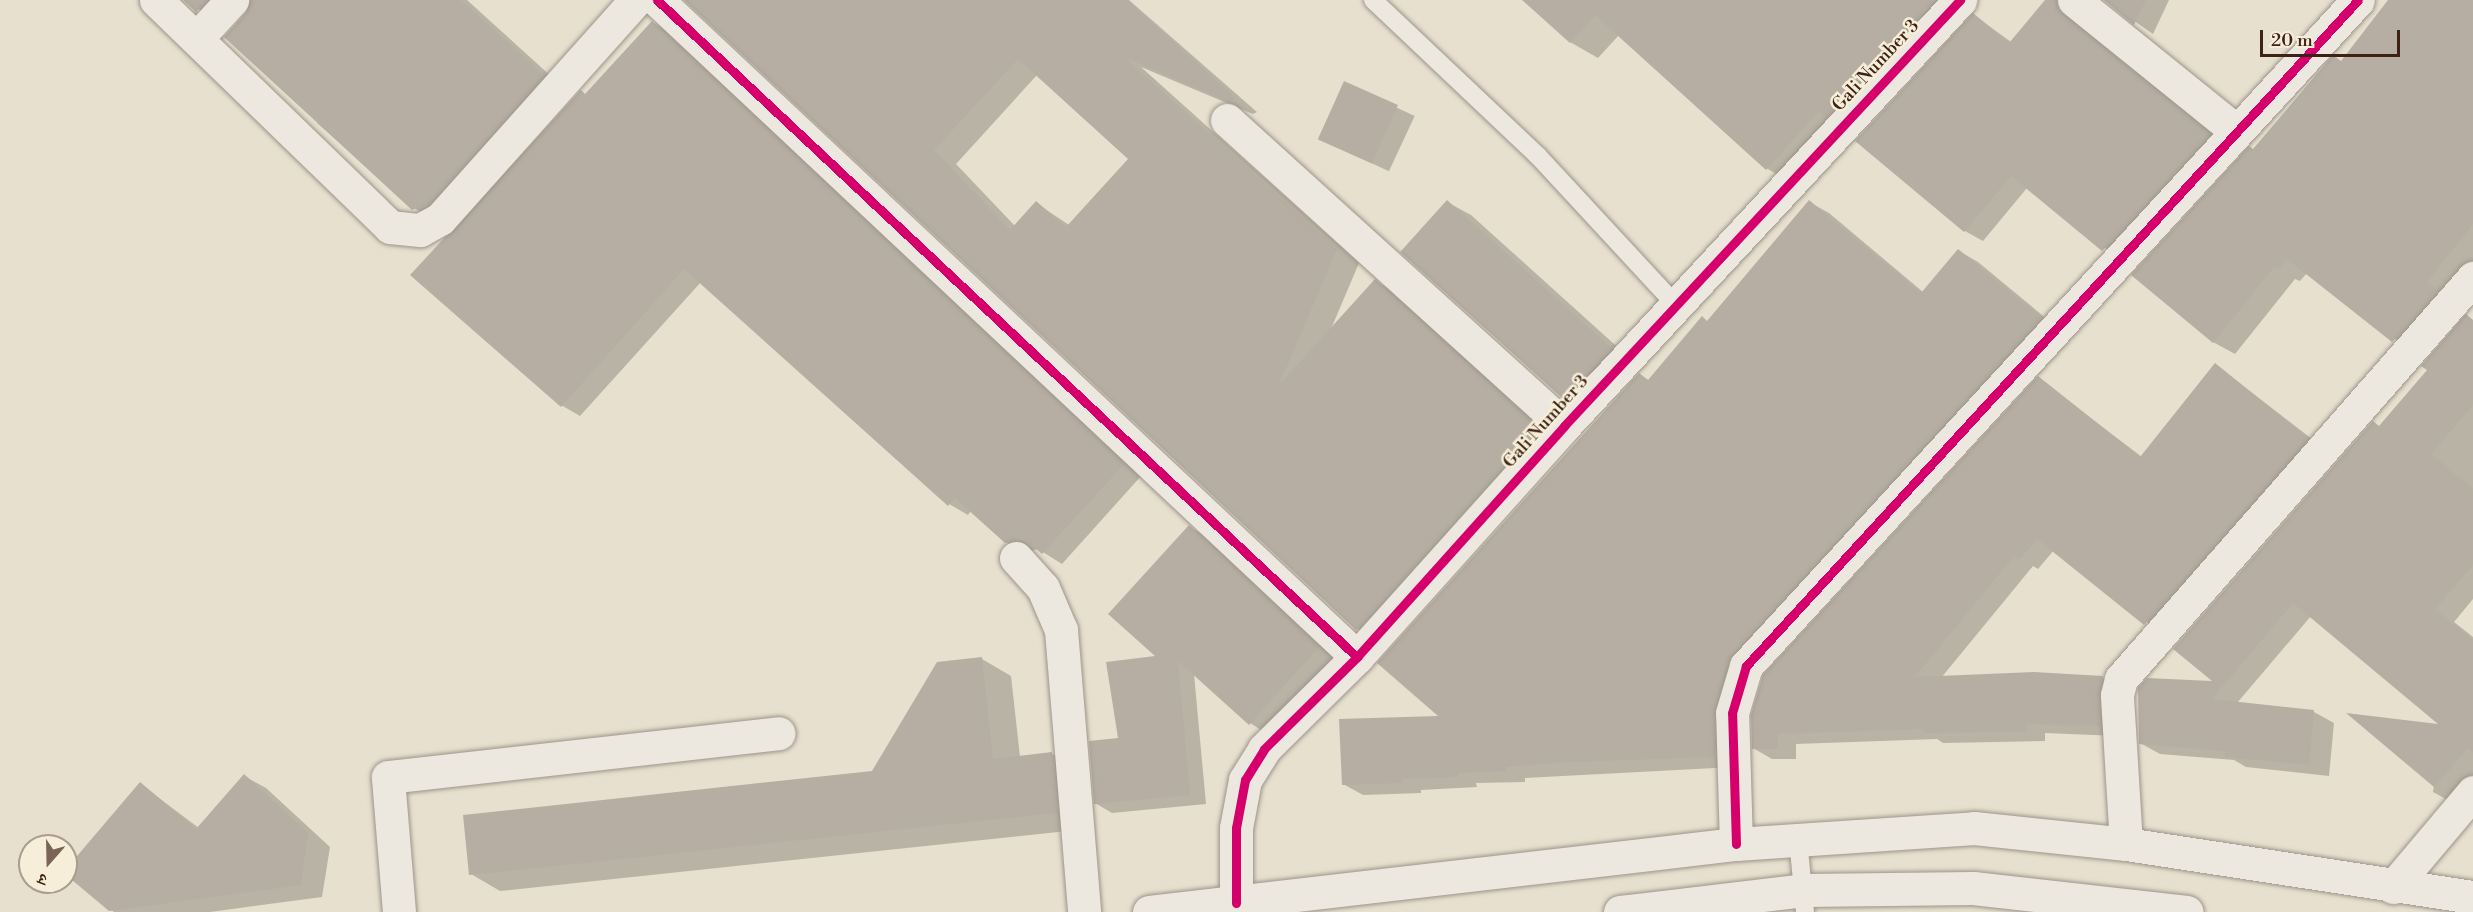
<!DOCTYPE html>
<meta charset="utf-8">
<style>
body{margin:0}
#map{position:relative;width:2473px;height:912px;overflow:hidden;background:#e7e0cf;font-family:"Libre Bodoni","Noto Serif Devanagari",serif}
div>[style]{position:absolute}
.shadow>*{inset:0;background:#0003;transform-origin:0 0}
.building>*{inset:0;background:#b6aea3;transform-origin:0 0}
.roads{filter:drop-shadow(0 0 2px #9c9489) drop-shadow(0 0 2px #9c9489)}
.service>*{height:18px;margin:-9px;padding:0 9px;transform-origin:9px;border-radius:9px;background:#ece8df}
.minor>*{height:33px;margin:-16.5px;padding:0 16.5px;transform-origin:16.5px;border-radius:16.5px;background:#ece8df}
.secondary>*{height:33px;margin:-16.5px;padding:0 16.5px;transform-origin:16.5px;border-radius:16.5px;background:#ece8df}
.cycleway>*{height:9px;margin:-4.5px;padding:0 4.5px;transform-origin:4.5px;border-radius:4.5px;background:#d6006c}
span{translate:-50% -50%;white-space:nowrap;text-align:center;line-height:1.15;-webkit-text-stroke:5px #f6eed9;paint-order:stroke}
.street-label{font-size:18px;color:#3e2216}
.north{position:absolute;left:18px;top:834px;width:60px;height:60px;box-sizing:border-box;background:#f6eed9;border:2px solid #ac9c8b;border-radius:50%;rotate:200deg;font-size:16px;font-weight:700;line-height:24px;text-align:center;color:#3e2216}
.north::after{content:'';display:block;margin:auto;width:21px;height:27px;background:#796457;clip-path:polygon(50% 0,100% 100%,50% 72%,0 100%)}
.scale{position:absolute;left:2260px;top:30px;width:140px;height:27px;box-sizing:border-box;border:3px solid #3e2216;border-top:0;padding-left:8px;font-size:18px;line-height:21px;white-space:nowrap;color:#3e2216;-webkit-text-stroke:4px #f6eed9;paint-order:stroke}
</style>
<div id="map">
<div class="shadow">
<i style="clip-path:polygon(186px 0,242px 0,218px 23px)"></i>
<i style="clip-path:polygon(250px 0,467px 0,564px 88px,439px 222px,417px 210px,317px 123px,320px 120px,226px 36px,252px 5px)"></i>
<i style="clip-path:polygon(evenodd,687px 0,1129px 0,1257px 112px,1253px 114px,1141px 67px,1359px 263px,1331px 329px,1375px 281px,1398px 294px,1559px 441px,1379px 642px,1357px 629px,687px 0,1037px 75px,1130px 159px,1069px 225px,1036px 203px,1015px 226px,956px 164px,1037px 75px)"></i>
<i style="clip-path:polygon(1556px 0,1965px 0,1794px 184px,1766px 168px,1619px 35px,1598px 58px,1570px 42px)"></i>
<i style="clip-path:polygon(2047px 0,2077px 0,2074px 18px,2227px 145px,2121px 260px,2027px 188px,1983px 241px,1965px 231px,1974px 15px,2011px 42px)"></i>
<i style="clip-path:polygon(2104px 0,2169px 0,2153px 34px)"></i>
<i style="clip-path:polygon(2390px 0,2473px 0,2473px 263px,2406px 347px,2307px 273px,2300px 281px,2295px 279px,2235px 354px,2213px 342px,2254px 150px,2342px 62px)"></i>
<i style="clip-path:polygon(652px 22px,671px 33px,1142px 475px,1062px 564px,1038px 549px,1025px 553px,1006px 542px,971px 511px,968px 515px,949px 504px,701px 282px,580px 416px,561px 405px,586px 95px)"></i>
<i style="left:1344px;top:83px;width:78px;height:61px;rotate:25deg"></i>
<i style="clip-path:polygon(1447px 202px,1471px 215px,1634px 362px,1588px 412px,1564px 398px)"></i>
<i style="clip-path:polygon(1809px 202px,1829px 213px,1923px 292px,1959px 251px,1978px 262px,2059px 329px,1751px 664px,1734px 767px,1525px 778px,1525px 782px,1476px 783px,1477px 787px,1421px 790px,1421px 793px,1363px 795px,1343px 784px,1441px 717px,1639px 375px,1650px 381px,1709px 322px)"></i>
<i style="clip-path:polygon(2473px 336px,2473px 599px,2454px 622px,2473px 637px,2473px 798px,2453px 803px,2433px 792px,2443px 726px,2311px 616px,2237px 703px,2314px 712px,2334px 723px,2329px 776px,2246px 767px,2234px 760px,2160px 754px,2140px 743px,2217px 682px,2368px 460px)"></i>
<i style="clip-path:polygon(2216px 365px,2325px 449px,2163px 634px,2054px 550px,2038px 569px,2033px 566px,1941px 678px,2102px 677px,2120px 688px,2118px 736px,2045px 733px,2045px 741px,1943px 743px,1937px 739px,1796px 744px,1796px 759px,1772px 759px,1753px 748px,2038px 378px,2142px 457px)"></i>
<i style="clip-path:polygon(1190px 527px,1206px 537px,1335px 657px,1266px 733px,1250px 723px,1194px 674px,1206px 804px,1112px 813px,1095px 803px,1119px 739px,1158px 657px)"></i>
<i style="clip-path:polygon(982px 659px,1011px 676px,1020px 757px,1052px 754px,1081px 771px,1086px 829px,500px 891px,471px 874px,872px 773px)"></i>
<i style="clip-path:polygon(244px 776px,266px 788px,330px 847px,322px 897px,210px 912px,114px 912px,66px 873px,140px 784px,199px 828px)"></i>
</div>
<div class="building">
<i style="clip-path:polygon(183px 0,207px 0,196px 12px)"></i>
<i style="clip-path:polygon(250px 0,461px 0,544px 75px,428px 204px,412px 210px,224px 37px,246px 13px)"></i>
<i style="clip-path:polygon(evenodd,684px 0,1127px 0,1236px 98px,1229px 102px,1124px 57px,1337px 249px,1279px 385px,1375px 279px,1538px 427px,1356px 630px,684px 0,1018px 59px,1128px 159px,1066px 227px,1036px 201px,1010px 230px,934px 150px,1018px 59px)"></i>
<i style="clip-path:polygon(1522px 0,1934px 0,1826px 117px,1819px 111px,1766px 170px,1595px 15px,1570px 43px)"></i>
<i style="clip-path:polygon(2045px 0,2056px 0,2062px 15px,2210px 134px,2102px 251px,2011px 176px,1964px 232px,1855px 141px,1973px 13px,2009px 43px)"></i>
<i style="clip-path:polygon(2104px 0,2146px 0,2134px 25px)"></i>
<i style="clip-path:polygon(2388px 0,2473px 0,2473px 224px,2427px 282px,2437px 290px,2392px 342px,2287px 259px,2278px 270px,2274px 267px,2213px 343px,2131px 275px,2249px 146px,2253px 149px,2333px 55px,2341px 61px)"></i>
<i style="clip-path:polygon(652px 21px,1124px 464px,1042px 554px,1023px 537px,1005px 543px,955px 498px,948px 506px,684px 269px,561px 407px,410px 275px,581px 90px,585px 94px)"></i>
<i style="left:1344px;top:81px;width:59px;height:64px;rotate:24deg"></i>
<i style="left:1447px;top:200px;width:221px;height:70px;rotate:42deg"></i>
<i style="clip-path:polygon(1809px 200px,1921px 293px,1958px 249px,2041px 317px,1732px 653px,1714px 708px,1715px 757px,1568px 762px,1506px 767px,1506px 771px,1458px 773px,1458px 777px,1402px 779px,1402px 783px,1342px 785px,1339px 719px,1438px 716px,1377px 663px,1639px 373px,1648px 380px,1702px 316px,1707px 321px)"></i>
<i style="clip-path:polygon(2466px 314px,2473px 320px,2473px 405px,2431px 454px,2473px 489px,2473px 565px,2435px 609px,2473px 640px,2473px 753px,2468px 748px,2434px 787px,2346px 713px,2438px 724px,2293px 603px,2212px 699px,2314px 710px,2309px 765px,2225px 757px,2225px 751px,2139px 744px,2138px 688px,2147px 678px,2212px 681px,2173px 649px,2373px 421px,2379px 426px,2427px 370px,2421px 366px)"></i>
<i style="clip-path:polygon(2215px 363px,2308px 438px,2144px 625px,2037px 539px,2019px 560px,2014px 556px,1915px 677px,2034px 672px,2103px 676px,2098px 696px,2100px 726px,2027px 724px,2027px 732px,1924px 733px,1923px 729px,1778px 734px,1778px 749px,1752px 749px,1751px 715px,1763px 675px,2038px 376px,2140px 457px)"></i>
<i style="clip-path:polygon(1189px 525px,1319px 647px,1249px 725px,1178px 661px,1190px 795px,1094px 804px,1089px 741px,1118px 738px,1106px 662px,1155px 656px,1108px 614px)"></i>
<i style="clip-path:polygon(982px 657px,993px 759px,1052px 752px,1057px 813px,469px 875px,463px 815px,872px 771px,937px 662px)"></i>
<i style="clip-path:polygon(244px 774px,308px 833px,301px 885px,109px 911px,66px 875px,66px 869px,140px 782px,196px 829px)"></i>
</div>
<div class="roads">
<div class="service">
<i style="left:1373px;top:0;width:227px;rotate:43.4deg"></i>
<i style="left:1538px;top:156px;width:203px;rotate:47.2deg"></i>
<i style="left:1798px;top:839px;width:73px;rotate:84.5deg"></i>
</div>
<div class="minor">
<i style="left:156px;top:0;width:326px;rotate:44.1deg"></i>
<i style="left:390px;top:227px;width:30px;rotate:6deg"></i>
<i style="left:420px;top:230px;width:23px;rotate:-29deg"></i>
<i style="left:440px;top:219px;width:294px;rotate:-48.2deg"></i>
<i style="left:657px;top:0;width:960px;rotate:43.19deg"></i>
<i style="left:2074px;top:0;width:207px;rotate:38.9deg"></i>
<i style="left:197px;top:38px;width:52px;rotate:-47.4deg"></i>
<i style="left:1227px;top:120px;width:455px;rotate:42.2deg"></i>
<i style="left:1016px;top:558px;width:40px;rotate:48deg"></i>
<i style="left:1043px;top:588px;width:46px;rotate:66.8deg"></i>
<i style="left:1061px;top:630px;width:283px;rotate:85.3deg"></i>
<i style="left:1736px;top:844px;width:131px;rotate:-91.7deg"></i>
<i style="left:1732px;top:713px;width:49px;rotate:-73.4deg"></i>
<i style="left:1746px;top:666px;width:904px;rotate:-47.42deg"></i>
<i style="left:2126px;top:844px;width:149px;rotate:-93.5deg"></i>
<i style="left:2117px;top:695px;width:16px;rotate:-76deg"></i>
<i style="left:2121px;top:679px;width:534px;rotate:-48.72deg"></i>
<i style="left:2393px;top:887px;width:124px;rotate:-49.9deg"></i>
<i style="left:1236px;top:903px;width:75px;rotate:-90deg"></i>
<i style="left:1236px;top:828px;width:49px;rotate:-79.4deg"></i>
<i style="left:1245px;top:780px;width:36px;rotate:-58deg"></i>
<i style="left:1264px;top:749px;width:131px;rotate:-44.7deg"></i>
<i style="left:1357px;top:657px;width:310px;rotate:-48.1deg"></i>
<i style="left:1564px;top:426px;width:582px;rotate:-47.09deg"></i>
<i style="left:399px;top:912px;width:135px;rotate:-94.7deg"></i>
<i style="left:388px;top:777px;width:393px;rotate:-6.4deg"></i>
</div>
<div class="secondary">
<i style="left:1149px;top:912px;width:591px;rotate:-6.61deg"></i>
<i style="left:1736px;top:844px;width:239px;rotate:-3.8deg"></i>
<i style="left:1974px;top:828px;width:153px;rotate:6deg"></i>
<i style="left:2126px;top:844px;width:351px;rotate:8.7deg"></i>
<i style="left:1620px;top:912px;width:185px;rotate:-6.8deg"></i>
<i style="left:1804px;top:890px;width:169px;rotate:-0.7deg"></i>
<i style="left:1973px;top:888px;width:215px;rotate:6.4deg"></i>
</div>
</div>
<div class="cycleway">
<i style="left:657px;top:0;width:960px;rotate:43.19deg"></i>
<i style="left:1736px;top:844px;width:131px;rotate:-91.7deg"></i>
<i style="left:1732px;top:713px;width:49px;rotate:-73.4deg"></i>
<i style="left:1746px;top:666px;width:904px;rotate:-47.42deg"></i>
<i style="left:1236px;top:903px;width:75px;rotate:-90deg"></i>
<i style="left:1236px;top:828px;width:49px;rotate:-79.4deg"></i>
<i style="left:1245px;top:780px;width:36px;rotate:-58deg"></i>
<i style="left:1264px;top:749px;width:131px;rotate:-44.7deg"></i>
<i style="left:1357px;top:657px;width:310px;rotate:-48.1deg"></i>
<i style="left:1564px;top:426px;width:582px;rotate:-47.09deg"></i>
</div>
<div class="street-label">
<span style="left:1876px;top:66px;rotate:-47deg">Gali Number 3</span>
<span style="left:1546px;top:422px;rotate:-48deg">Gali Number 3</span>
</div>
<div class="north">उ</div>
<div class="scale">20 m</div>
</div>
